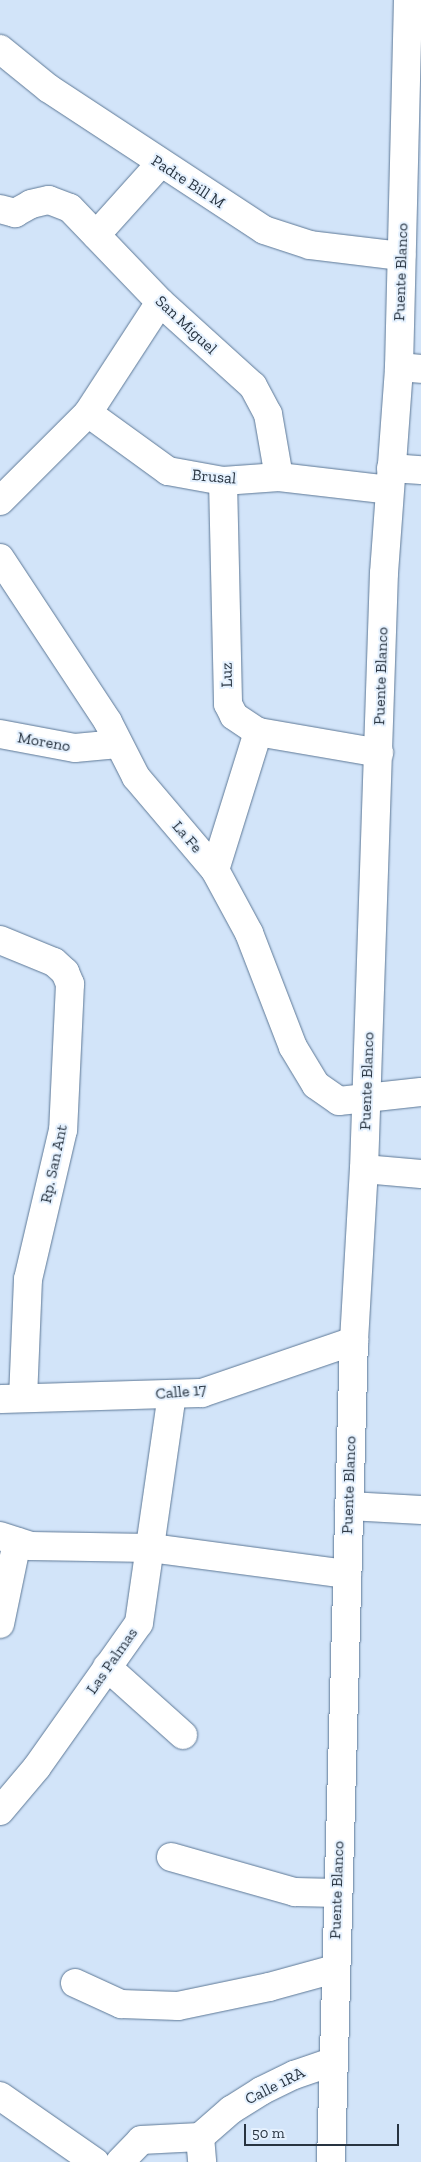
<!DOCTYPE html>
<style>
body{margin:0}
#map{position:relative;width:421px;height:2162px;overflow:hidden;background:#d2e4f9;font-family:"Zilla Slab",serif}
div>[style]{position:absolute}
.roads{filter:drop-shadow(0 0 1px #5d7896) drop-shadow(0 0 1px #5d7896)}
.minor>*{height:28px;margin:-14px;padding:0 14px;transform-origin:14px;border-radius:14px;background:#fff}
span{translate:-50% -50%;white-space:nowrap;text-align:center;line-height:1.15;-webkit-text-stroke:4px #e5f1fe;paint-order:stroke}
.street-label{font-size:16px;color:#283441}
.scale{position:absolute;left:244px;top:2124px;width:155px;height:22px;box-sizing:border-box;border:2px solid #283441;border-top:0;padding-left:6px;font-size:15px;line-height:18px;white-space:nowrap;color:#283441;-webkit-text-stroke:4px #e5f1fe;paint-order:stroke}
</style>
<div id="map">
<div class="roads">
<div class="minor">
<i style="left:0;top:49px;width:62px;rotate:39.1deg"></i>
<i style="left:48px;top:88px;width:258px;rotate:33.3deg"></i>
<i style="left:264px;top:230px;width:48px;rotate:18.1deg"></i>
<i style="left:310px;top:245px;width:92px;rotate:6.9deg"></i>
<i style="left:0;top:209px;width:16px;rotate:15deg"></i>
<i style="left:15px;top:213px;width:18px;rotate:-29deg"></i>
<i style="left:31px;top:204px;width:18px;rotate:-13deg"></i>
<i style="left:49px;top:200px;width:22px;rotate:21deg"></i>
<i style="left:70px;top:208px;width:130px;rotate:46.2deg"></i>
<i style="left:160px;top:302px;width:125px;rotate:42.1deg"></i>
<i style="left:253px;top:386px;width:32px;rotate:62deg"></i>
<i style="left:268px;top:414px;width:64px;rotate:80.1deg"></i>
<i style="left:96px;top:235px;width:96px;rotate:-48deg"></i>
<i style="left:399px;top:367px;width:22px;rotate:5deg"></i>
<i style="left:88px;top:413px;width:99px;rotate:35.9deg"></i>
<i style="left:168px;top:471px;width:56px;rotate:10.3deg"></i>
<i style="left:223px;top:481px;width:56px;rotate:-4.1deg"></i>
<i style="left:279px;top:477px;width:111px;rotate:6.7deg"></i>
<i style="left:391px;top:468px;width:30px;rotate:4deg"></i>
<i style="left:223px;top:481px;width:223px;rotate:88.7deg"></i>
<i style="left:228px;top:704px;width:13px;rotate:63deg"></i>
<i style="left:234px;top:716px;width:29px;rotate:34deg"></i>
<i style="left:258px;top:732px;width:123px;rotate:9.8deg"></i>
<i style="left:0;top:501px;width:124px;rotate:-45deg"></i>
<i style="left:88px;top:413px;width:132px;rotate:-57deg"></i>
<i style="left:0;top:558px;width:196px;rotate:56.6deg"></i>
<i style="left:108px;top:722px;width:62px;rotate:63deg"></i>
<i style="left:136px;top:777px;width:122px;rotate:49.7deg"></i>
<i style="left:215px;top:870px;width:72px;rotate:61.6deg"></i>
<i style="left:249px;top:933px;width:122px;rotate:68.9deg"></i>
<i style="left:293px;top:1047px;width:44px;rotate:58.8deg"></i>
<i style="left:316px;top:1085px;width:28px;rotate:35deg"></i>
<i style="left:339px;top:1101px;width:82px;rotate:-6.3deg"></i>
<i style="left:0;top:734px;width:76px;rotate:10.6deg"></i>
<i style="left:75px;top:748px;width:43px;rotate:-5.3deg"></i>
<i style="left:215px;top:870px;width:145px;rotate:-72.7deg"></i>
<i style="left:0;top:940px;width:58px;rotate:22.2deg"></i>
<i style="left:54px;top:962px;width:15px;rotate:42deg"></i>
<i style="left:65px;top:972px;width:13px;rotate:67deg"></i>
<i style="left:70px;top:984px;width:146px;rotate:92.7deg"></i>
<i style="left:63px;top:1130px;width:153px;rotate:103.2deg"></i>
<i style="left:28px;top:1279px;width:119px;rotate:92.4deg"></i>
<i style="left:364px;top:1169px;width:57px;rotate:5deg"></i>
<i style="left:0;top:1399px;width:202px;rotate:-1.7deg"></i>
<i style="left:202px;top:1393px;width:161px;rotate:-18.9deg"></i>
<i style="left:349px;top:1506px;width:72px;rotate:3.2deg"></i>
<i style="left:0;top:1536px;width:32px;rotate:18deg"></i>
<i style="left:30px;top:1546px;width:121px;rotate:0.9deg"></i>
<i style="left:151px;top:1548px;width:198px;rotate:7.6deg"></i>
<i style="left:0;top:1624px;width:84px;rotate:-78.3deg"></i>
<i style="left:107px;top:1667px;width:102px;rotate:41.8deg"></i>
<i style="left:0;top:1811px;width:57px;rotate:-49.9deg"></i>
<i style="left:37px;top:1767px;width:176px;rotate:-54.7deg"></i>
<i style="left:139px;top:1623px;width:231px;rotate:-81.8deg"></i>
<i style="left:171px;top:1857px;width:129px;rotate:15.8deg"></i>
<i style="left:295px;top:1892px;width:42px;rotate:1.4deg"></i>
<i style="left:75px;top:1983px;width:51px;rotate:24.5deg"></i>
<i style="left:121px;top:2004px;width:57px;rotate:2deg"></i>
<i style="left:178px;top:2006px;width:93px;rotate:-11.8deg"></i>
<i style="left:269px;top:1987px;width:68px;rotate:-15.3deg"></i>
<i style="left:0;top:2096px;width:116px;rotate:34.8deg"></i>
<i style="left:200px;top:2137px;width:25px;rotate:85deg"></i>
<i style="left:120px;top:2162px;width:30px;rotate:-46deg"></i>
<i style="left:141px;top:2140px;width:59px;rotate:-2.9deg"></i>
<i style="left:200px;top:2137px;width:41px;rotate:-41.1deg"></i>
<i style="left:231px;top:2110px;width:36px;rotate:-32deg"></i>
<i style="left:261px;top:2091px;width:37px;rotate:-26deg"></i>
<i style="left:294px;top:2075px;width:40px;rotate:-18.9deg"></i>
<i style="left:331px;top:2162px;width:821px;rotate:-88.4deg"></i>
<i style="left:354px;top:1341px;width:172px;rotate:-86.7deg"></i>
<i style="left:364px;top:1169px;width:596px;rotate:-88.08deg"></i>
<i style="left:384px;top:573px;width:207px;rotate:-85.8deg"></i>
<i style="left:399px;top:367px;width:367px;rotate:-88.6deg"></i>
</div>
</div>
<div class="street-label">
<span style="left:188px;top:182px;rotate:33deg">Padre Bill M</span>
<span style="left:401px;top:272px;rotate:-88deg">Puente Blanco</span>
<span style="left:186px;top:325px;rotate:43deg">San Miguel</span>
<span style="left:214px;top:477px;rotate:5deg">Brusal</span>
<span style="left:227px;top:675px;rotate:-91deg">Luz</span>
<span style="left:381px;top:676px;rotate:-88deg">Puente Blanco</span>
<span style="left:44px;top:742px;rotate:10deg">Moreno</span>
<span style="left:187px;top:837px;rotate:49deg">La Fe</span>
<span style="left:367px;top:1081px;rotate:-88deg">Puente Blanco</span>
<span style="left:54px;top:1164px;rotate:-78deg">Rp. San Ant</span>
<span style="left:181px;top:1392px;rotate:-5deg">Calle 17</span>
<span style="left:349px;top:1485px;rotate:-88deg">Puente Blanco</span>
<span style="left:112px;top:1661px;rotate:-55deg">Las Palmas</span>
<span style="left:337px;top:1890px;rotate:-88deg">Puente Blanco</span>
<span style="left:275px;top:2086px;rotate:-27deg">Calle 1RA</span>
</div>
<div class="scale">50 m</div>
</div>
